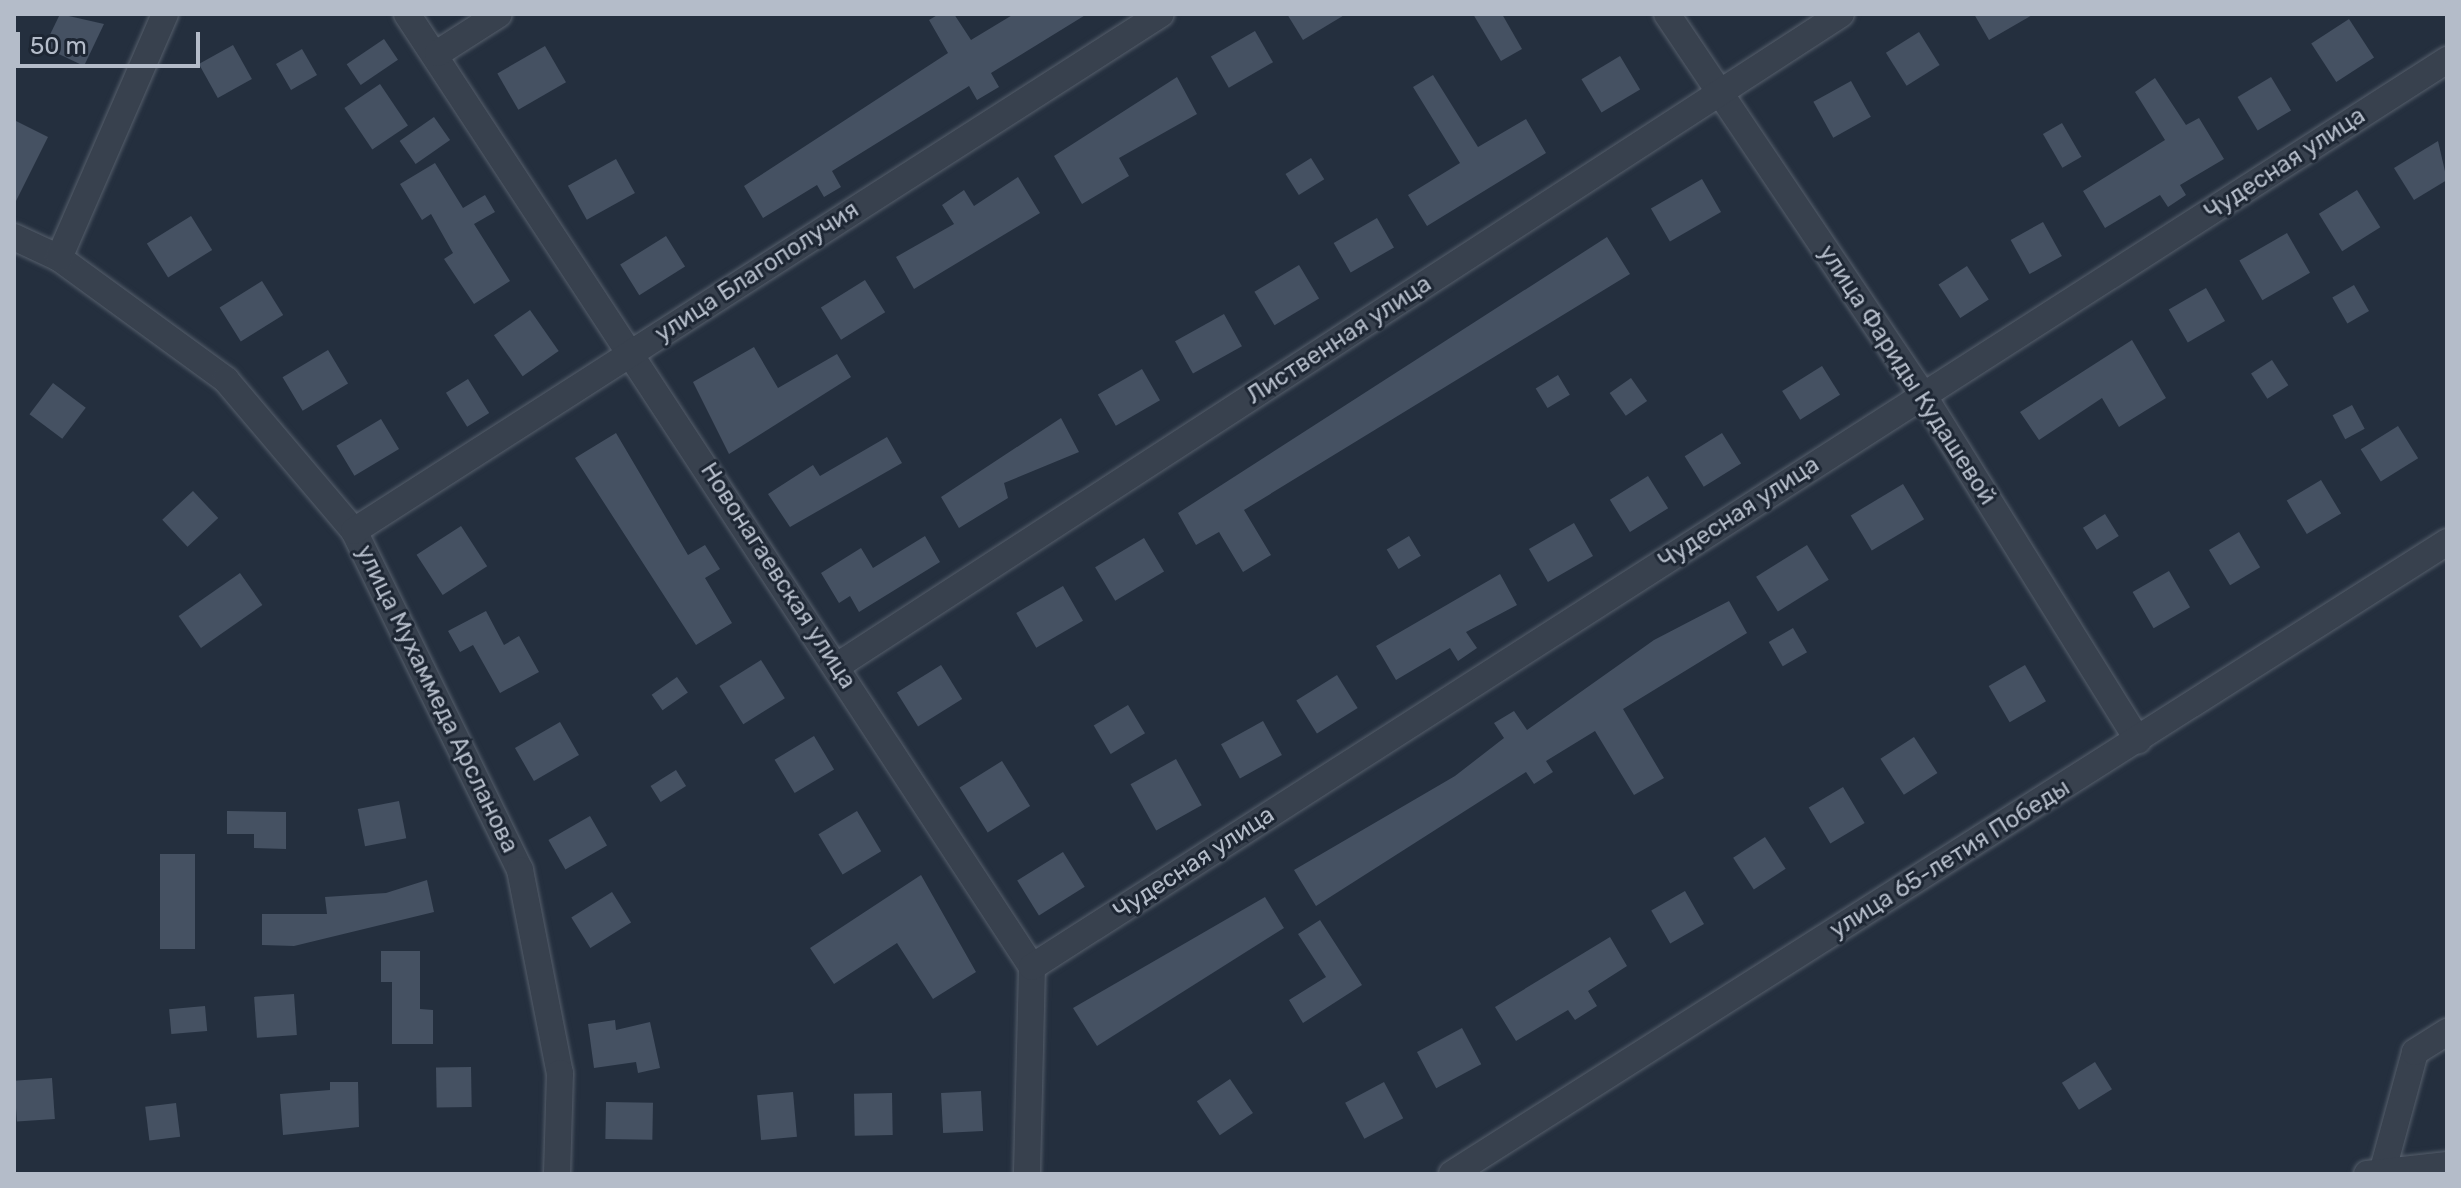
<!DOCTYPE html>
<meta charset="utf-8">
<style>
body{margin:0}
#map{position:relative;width:2461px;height:1188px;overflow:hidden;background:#242f3e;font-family:Rubik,sans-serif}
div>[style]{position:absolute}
.building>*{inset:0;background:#455162;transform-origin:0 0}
.roads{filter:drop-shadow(0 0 2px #565f6c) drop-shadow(0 0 2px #565f6c)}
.street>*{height:26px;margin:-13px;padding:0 13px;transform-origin:13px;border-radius:13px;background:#38414e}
span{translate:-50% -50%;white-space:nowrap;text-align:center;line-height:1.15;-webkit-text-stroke:6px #1d2633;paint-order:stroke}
.street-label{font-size:24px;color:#b4bcc9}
.frame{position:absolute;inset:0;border:16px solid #b4bcc9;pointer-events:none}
.scale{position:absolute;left:16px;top:32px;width:184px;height:36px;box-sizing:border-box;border:4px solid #b4bcc9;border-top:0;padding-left:10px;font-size:24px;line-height:28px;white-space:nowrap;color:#b4bcc9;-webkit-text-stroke:6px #1d2633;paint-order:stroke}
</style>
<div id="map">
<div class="building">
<i style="clip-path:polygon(60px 14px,104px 24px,84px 66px,44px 47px)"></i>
<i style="clip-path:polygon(939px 14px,954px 14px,971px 40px,1014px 14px,1087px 14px,991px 73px,999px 87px,977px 100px,969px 86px,832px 171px,841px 187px,824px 197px,817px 185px,763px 218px,744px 186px,948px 53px,929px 20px)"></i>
<i style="clip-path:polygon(1287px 14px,1346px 14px,1303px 40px)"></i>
<i style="clip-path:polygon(1473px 14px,1502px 14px,1522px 49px,1501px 61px)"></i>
<i style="clip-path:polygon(1974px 14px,2034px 14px,1989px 40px)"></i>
<i style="left:2349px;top:19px;width:46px;height:45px;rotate:57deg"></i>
<i style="left:1255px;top:31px;width:36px;height:51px;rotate:60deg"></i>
<i style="left:1919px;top:32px;width:39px;height:39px;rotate:58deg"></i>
<i style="left:384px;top:39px;width:25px;height:45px;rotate:56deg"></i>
<i style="left:233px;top:45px;width:39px;height:39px;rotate:61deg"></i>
<i style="left:545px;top:46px;width:42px;height:55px;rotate:60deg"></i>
<i style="left:302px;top:49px;width:30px;height:30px;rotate:60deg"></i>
<i style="left:1620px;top:56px;width:39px;height:45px;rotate:59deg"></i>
<i style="clip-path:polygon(1433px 75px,1478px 147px,1526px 119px,1546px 153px,1427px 226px,1408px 195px,1460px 163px,1413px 87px)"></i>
<i style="clip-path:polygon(1177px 77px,1197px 114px,1119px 158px,1129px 176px,1082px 204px,1054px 156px)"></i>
<i style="left:2271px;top:77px;width:39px;height:39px;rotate:59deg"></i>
<i style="clip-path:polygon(2155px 78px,2186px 125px,2199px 118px,2224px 159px,2180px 185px,2186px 195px,2168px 207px,2160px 195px,2105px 228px,2083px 191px,2165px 140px,2135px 92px)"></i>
<i style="left:1851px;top:81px;width:41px;height:43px;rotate:61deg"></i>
<i style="left:380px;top:84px;width:50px;height:43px;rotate:56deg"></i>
<i style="left:434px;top:117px;width:28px;height:42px;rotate:55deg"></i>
<i style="clip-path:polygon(14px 120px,48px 137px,14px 205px)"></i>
<i style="left:2062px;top:123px;width:39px;height:22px;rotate:60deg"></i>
<i style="clip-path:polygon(2438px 141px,2447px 180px,2414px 200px,2394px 168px)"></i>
<i style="left:1311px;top:158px;width:25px;height:30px;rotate:58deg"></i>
<i style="left:616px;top:159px;width:39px;height:55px;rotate:61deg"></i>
<i style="clip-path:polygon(435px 163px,463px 208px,485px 195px,495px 212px,474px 224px,510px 281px,474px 304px,444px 259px,453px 253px,431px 214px,422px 220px,400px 184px)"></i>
<i style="clip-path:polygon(1018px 177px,1040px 213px,914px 289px,896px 257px,954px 224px,942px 205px,964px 190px,974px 206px)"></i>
<i style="left:1702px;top:179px;width:38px;height:59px;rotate:60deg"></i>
<i style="left:2357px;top:190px;width:44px;height:45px;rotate:58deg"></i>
<i style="left:191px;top:216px;width:40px;height:52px;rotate:58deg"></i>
<i style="left:1377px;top:218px;width:34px;height:50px;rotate:60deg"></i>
<i style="left:2043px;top:222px;width:39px;height:37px;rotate:61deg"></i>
<i style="left:2287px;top:233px;width:46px;height:55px;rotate:60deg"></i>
<i style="left:666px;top:236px;width:36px;height:54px;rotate:58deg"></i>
<i style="clip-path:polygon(1607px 237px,1630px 274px,1244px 510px,1271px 555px,1243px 572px,1219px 532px,1196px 545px,1178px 513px)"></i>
<i style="left:1299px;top:265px;width:39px;height:52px;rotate:59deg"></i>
<i style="left:1967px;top:266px;width:40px;height:34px;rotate:57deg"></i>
<i style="left:865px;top:280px;width:38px;height:52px;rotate:58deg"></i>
<i style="left:262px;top:281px;width:40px;height:50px;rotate:58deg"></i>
<i style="left:2354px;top:285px;width:30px;height:25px;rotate:60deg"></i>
<i style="left:2206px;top:288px;width:38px;height:43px;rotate:60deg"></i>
<i style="left:530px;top:310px;width:50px;height:44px;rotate:55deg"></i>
<i style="left:1224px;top:314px;width:37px;height:56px;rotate:61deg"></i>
<i style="clip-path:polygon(2132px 340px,2166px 398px,2119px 427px,2102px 398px,2039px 440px,2020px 412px)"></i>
<i style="clip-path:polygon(754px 347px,778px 388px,837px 354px,851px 377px,729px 454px,693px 382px)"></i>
<i style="left:328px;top:350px;width:39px;height:53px;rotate:59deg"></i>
<i style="left:2272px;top:360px;width:30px;height:25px;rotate:57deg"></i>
<i style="left:1822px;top:366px;width:34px;height:47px;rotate:58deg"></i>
<i style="left:1142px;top:369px;width:36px;height:51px;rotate:60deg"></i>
<i style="left:1558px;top:375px;width:23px;height:26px;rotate:59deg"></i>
<i style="left:1631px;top:378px;width:28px;height:26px;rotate:55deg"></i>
<i style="left:468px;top:379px;width:40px;height:26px;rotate:58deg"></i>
<i style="left:53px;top:383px;width:41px;height:39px;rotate:37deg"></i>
<i style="left:2352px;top:405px;width:27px;height:22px;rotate:62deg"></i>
<i style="clip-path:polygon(1061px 418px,1079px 452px,1004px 483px,1008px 498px,959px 528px,941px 497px)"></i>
<i style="left:381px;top:419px;width:35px;height:52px;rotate:59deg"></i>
<i style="left:2398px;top:426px;width:38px;height:44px;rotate:58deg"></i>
<i style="clip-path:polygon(616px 433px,688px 555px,705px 545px,720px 569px,705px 578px,732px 623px,696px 645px,575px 458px)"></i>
<i style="left:1722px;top:433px;width:36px;height:44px;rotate:58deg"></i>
<i style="clip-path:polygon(887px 437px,902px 463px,790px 527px,768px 494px,813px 465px,820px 476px)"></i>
<i style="left:1648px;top:476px;width:38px;height:45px;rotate:58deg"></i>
<i style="left:2321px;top:480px;width:39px;height:40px;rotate:59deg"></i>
<i style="left:1903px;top:484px;width:41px;height:61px;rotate:59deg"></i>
<i style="left:193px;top:491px;width:37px;height:42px;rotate:47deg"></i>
<i style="left:2105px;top:514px;width:26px;height:26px;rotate:58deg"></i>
<i style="left:1574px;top:523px;width:38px;height:52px;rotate:60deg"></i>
<i style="left:461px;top:526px;width:48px;height:53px;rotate:57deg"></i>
<i style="left:2239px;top:532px;width:41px;height:35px;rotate:59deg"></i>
<i style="clip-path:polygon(925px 536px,940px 562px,859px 612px,850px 596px,839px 603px,821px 573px,861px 548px,873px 568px)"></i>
<i style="left:1409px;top:536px;width:23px;height:26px;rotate:59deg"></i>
<i style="left:1144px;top:538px;width:39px;height:57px;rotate:59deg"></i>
<i style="left:1807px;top:545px;width:41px;height:60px;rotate:58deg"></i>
<i style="left:2169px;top:571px;width:42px;height:42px;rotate:60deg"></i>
<i style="left:240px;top:573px;width:39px;height:75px;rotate:55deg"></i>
<i style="clip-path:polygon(1500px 574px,1517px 605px,1466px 632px,1477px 648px,1458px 661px,1450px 648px,1396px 680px,1376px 646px)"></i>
<i style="left:1063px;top:586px;width:40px;height:54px;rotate:60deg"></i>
<i style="clip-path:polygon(1729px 601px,1747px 633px,1623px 709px,1664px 778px,1634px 795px,1595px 731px,1546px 761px,1553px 772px,1534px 784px,1526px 772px,1316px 906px,1294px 870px,1455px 776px,1504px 738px,1494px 723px,1514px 711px,1527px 730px,1654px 640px)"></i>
<i style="clip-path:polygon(486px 611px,504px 645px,519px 636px,539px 672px,500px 693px,473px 645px,460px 652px,448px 631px)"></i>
<i style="left:1793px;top:628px;width:28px;height:28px;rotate:60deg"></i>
<i style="left:761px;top:660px;width:45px;height:49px;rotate:58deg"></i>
<i style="left:941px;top:665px;width:40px;height:52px;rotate:58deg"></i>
<i style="left:2025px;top:665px;width:42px;height:42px;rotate:60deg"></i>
<i style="left:1337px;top:675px;width:39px;height:48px;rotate:58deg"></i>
<i style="left:677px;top:677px;width:19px;height:31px;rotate:55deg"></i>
<i style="left:1128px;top:705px;width:33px;height:40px;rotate:59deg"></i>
<i style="left:1263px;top:721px;width:39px;height:48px;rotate:61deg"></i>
<i style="left:560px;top:722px;width:38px;height:52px;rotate:60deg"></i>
<i style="left:814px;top:736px;width:39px;height:46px;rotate:59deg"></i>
<i style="left:1914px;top:737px;width:43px;height:40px;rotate:57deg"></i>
<i style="left:1176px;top:759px;width:53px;height:52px;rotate:61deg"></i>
<i style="left:1002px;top:761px;width:53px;height:50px;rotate:58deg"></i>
<i style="left:676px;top:770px;width:19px;height:30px;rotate:58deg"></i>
<i style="left:1843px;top:787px;width:42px;height:40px;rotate:59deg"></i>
<i style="left:399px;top:801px;width:38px;height:42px;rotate:79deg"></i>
<i style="clip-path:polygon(227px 811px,286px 812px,286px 849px,254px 848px,254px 834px,227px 834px)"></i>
<i style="left:857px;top:811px;width:47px;height:45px;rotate:59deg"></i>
<i style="left:590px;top:816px;width:34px;height:48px;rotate:60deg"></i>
<i style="left:1765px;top:837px;width:38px;height:38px;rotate:57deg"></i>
<i style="left:1063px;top:852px;width:41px;height:54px;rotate:58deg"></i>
<i style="left:160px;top:854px;width:35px;height:95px"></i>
<i style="clip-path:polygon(921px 875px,976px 972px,933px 999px,897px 943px,834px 984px,810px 948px)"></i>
<i style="clip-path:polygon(427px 880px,434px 912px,294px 946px,262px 945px,262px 914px,327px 914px,325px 897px,386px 893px)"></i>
<i style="left:1685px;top:891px;width:38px;height:39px;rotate:60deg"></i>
<i style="left:612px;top:892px;width:36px;height:48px;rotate:58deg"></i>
<i style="clip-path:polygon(1265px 897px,1284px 928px,1097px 1046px,1073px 1008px)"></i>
<i style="clip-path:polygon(1320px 920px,1362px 985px,1303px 1023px,1289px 1000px,1326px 977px,1298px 934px)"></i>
<i style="clip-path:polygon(1610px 937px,1627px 966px,1588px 991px,1597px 1006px,1575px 1020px,1568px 1010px,1516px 1041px,1495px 1007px)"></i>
<i style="clip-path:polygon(381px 951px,420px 951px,420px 1009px,433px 1010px,433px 1044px,392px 1044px,392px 982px,381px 982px)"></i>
<i style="left:294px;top:994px;width:41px;height:40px;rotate:86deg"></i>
<i style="left:205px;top:1006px;width:25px;height:36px;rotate:85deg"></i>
<i style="clip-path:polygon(615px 1020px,616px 1030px,650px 1022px,660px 1068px,638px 1073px,636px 1062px,594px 1068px,588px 1024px)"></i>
<i style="left:1462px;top:1028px;width:41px;height:51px;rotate:62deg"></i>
<i style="left:2095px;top:1062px;width:32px;height:39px;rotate:58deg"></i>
<i style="left:471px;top:1067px;width:40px;height:35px;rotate:89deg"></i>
<i style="left:52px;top:1078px;width:41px;height:38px;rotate:86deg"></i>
<i style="left:1230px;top:1079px;width:41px;height:40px;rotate:56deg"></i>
<i style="clip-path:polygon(330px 1082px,358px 1082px,359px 1127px,283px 1135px,280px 1094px,330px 1090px)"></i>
<i style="left:1384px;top:1082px;width:41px;height:44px;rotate:62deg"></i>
<i style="left:981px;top:1091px;width:40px;height:40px;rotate:87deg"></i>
<i style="left:793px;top:1092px;width:45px;height:36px;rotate:85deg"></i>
<i style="left:892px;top:1093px;width:42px;height:38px;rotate:89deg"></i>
<i style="left:606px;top:1102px;width:47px;height:37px;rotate:1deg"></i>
<i style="left:176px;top:1103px;width:34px;height:31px;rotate:83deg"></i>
</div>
<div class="roads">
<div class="street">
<i style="left:407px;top:14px;width:1140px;rotate:56.74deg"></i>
<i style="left:1032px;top:967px;width:207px;rotate:91.4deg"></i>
<i style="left:1667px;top:14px;width:459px;rotate:56.1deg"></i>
<i style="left:1923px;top:395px;width:407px;rotate:58.1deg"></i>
<i style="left:438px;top:53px;width:72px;rotate:-32.6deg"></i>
<i style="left:14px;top:237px;width:50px;rotate:25deg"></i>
<i style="left:59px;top:258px;width:207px;rotate:36.1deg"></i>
<i style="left:226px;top:380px;width:198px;rotate:49.7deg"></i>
<i style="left:354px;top:531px;width:377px;rotate:63.9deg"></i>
<i style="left:520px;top:870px;width:207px;rotate:78.9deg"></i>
<i style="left:560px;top:1073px;width:101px;rotate:91.7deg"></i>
<i style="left:59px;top:258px;width:266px;rotate:-66.5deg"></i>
<i style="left:354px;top:531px;width:958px;rotate:-32.65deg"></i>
<i style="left:837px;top:666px;width:1197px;rotate:-33deg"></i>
<i style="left:1032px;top:967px;width:1681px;rotate:-32.66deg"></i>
<i style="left:2382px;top:1173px;width:125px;rotate:-74.7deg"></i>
<i style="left:2415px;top:1052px;width:38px;rotate:-32deg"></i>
<i style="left:1452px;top:1174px;width:1179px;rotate:-32.42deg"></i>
<i style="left:2367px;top:1174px;width:81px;rotate:-6.4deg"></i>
</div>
</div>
<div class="street-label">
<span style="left:2285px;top:164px;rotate:-33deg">Чудесная улица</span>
<span style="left:757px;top:272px;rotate:-33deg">улица Благополучия</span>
<span style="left:1339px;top:340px;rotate:-33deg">Лиственная улица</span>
<span style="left:1907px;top:375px;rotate:57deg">улица Фариды Кудашевой</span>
<span style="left:1739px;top:513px;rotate:-33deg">Чудесная улица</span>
<span style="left:778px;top:576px;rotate:57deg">Новонагаевская улица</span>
<span style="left:437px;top:699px;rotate:64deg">улица Мухаммеда Арсланова</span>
<span style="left:1950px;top:859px;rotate:-32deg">улица 65-летия Победы</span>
<span style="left:1194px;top:863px;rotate:-33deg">Чудесная улица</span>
</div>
<div class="frame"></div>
<div class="scale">50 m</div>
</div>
